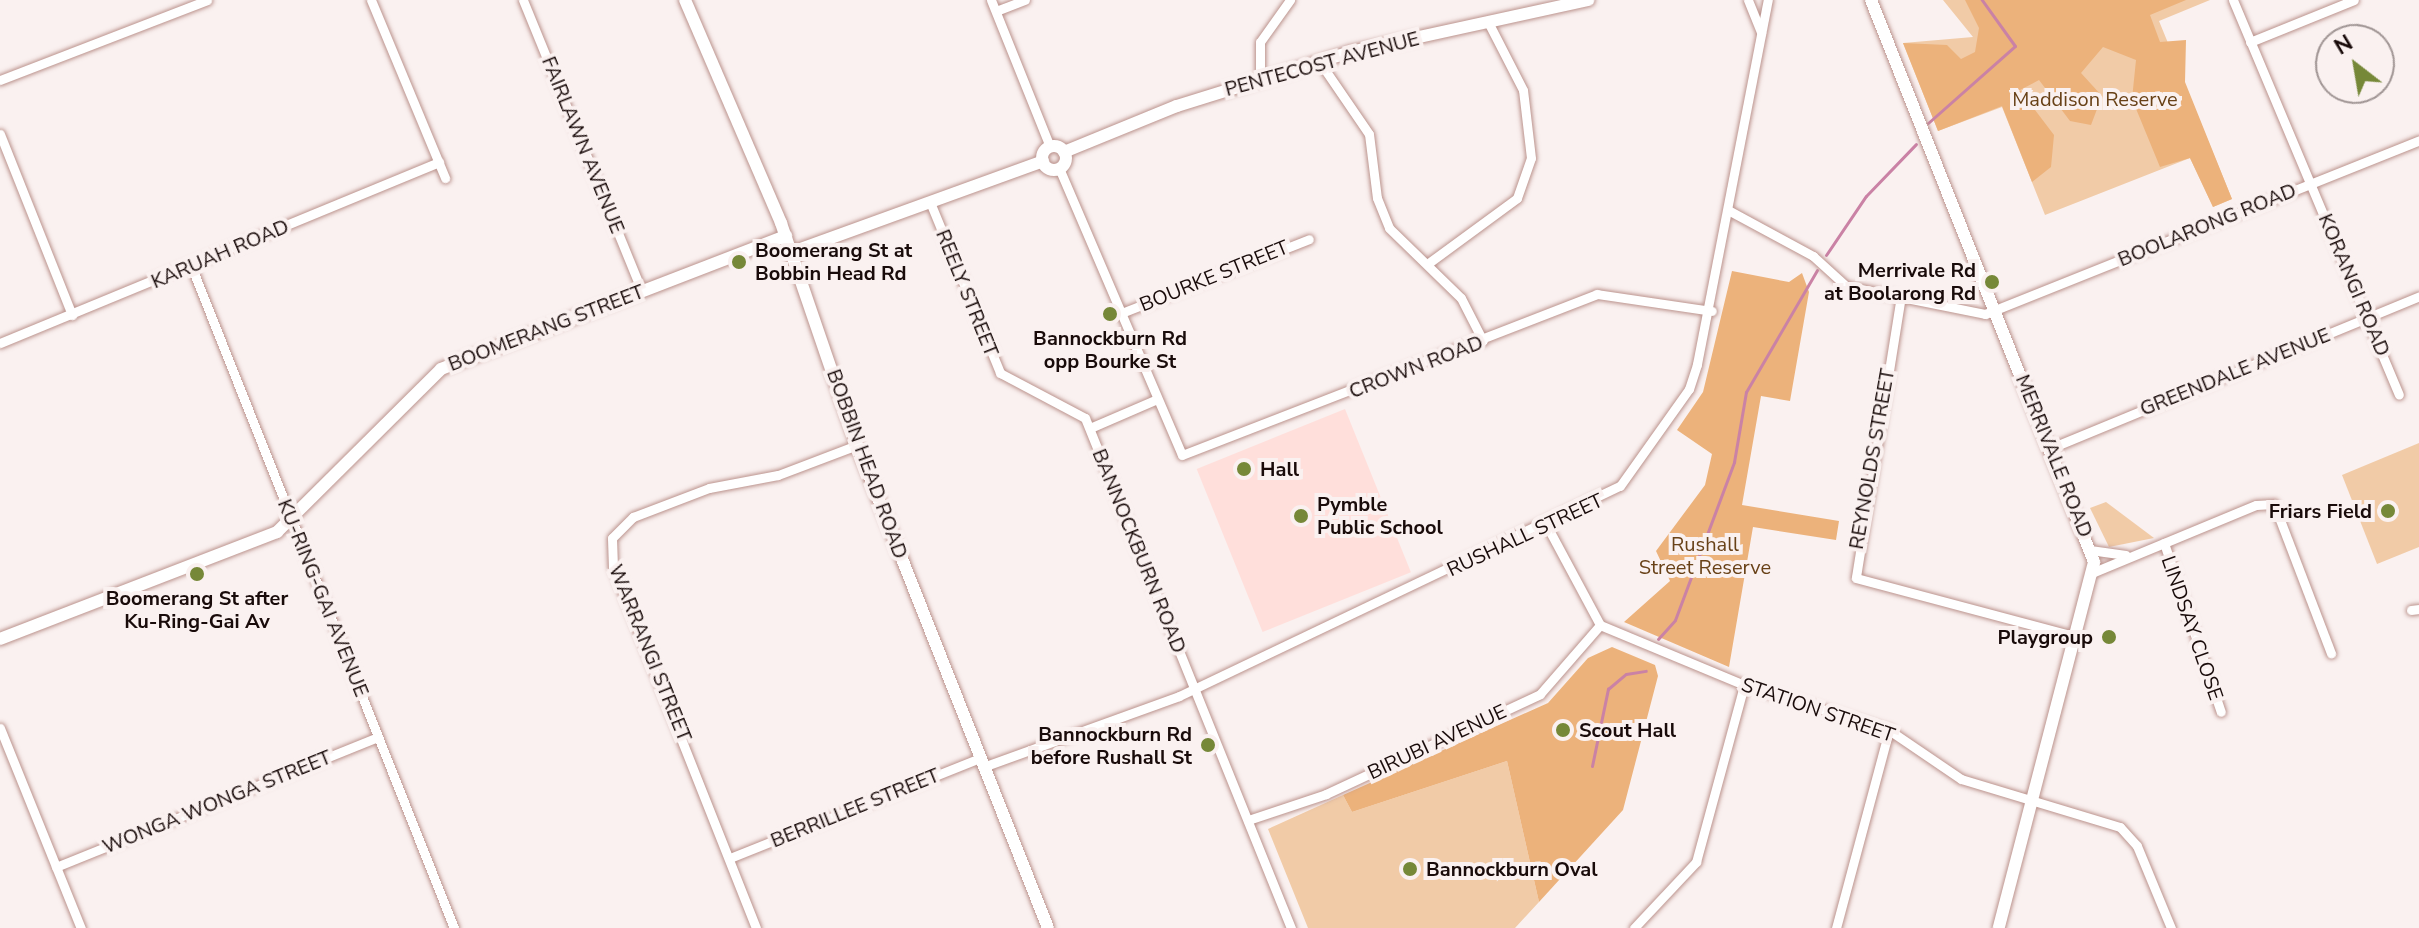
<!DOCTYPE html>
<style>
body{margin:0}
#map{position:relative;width:2419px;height:928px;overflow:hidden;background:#faf1f0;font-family:"Nunito Sans",sans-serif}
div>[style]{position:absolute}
.built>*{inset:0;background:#ffdfdb;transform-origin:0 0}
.green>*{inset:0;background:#f1cba7}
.forest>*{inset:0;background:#ecb27b}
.stream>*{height:3px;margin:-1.5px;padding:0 1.5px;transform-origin:1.5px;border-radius:1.5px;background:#ca82a5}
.roads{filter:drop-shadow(0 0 2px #bb938d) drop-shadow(0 0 2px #bb938d)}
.street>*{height:9px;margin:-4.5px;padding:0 4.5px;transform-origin:4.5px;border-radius:4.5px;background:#fff}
.secondary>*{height:12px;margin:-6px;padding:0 6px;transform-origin:6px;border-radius:6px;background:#fff}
.secondary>.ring{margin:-6px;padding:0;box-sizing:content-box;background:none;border:12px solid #fff;border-radius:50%}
.dots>*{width:22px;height:22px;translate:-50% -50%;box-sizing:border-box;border:4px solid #faf1f0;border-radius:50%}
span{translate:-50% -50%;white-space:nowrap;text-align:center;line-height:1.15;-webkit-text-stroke:8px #faf1f0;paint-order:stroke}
.street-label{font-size:20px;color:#190b0a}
.park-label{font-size:20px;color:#684117}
.poi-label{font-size:20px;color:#190b0a;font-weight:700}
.left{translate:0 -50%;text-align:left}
.right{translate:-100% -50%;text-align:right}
.north{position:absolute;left:2315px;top:24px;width:80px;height:80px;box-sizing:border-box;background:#faf1f0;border:2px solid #a09594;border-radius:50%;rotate:329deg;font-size:22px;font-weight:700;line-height:32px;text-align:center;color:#190b0a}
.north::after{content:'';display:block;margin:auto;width:28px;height:36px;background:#768838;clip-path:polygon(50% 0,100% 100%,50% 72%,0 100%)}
</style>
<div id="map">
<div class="built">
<i style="left:1345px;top:409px;width:176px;height:160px;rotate:68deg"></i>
</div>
<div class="green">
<i style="clip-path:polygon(1943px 0,2210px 0,2159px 21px,2232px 199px,2213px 207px,2190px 158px,2045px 215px,2002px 107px,1938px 131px,1903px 43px,1973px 37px)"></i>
<i style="clip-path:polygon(2419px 443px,2419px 547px,2377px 564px,2342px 475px)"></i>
<i style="clip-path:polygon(2106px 502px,2154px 538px,2109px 547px,2090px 508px)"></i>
<i style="clip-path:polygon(1507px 761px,1539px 902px,1515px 928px,1308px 928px,1268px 829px,1343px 795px,1352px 812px)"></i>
</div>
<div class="forest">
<i style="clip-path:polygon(1965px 0,2186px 0,2150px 15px,2160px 42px,2186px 40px,2185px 82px,2232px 199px,2213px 207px,2190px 158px,2160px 167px,2132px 99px,2136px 60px,2103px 47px,2081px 73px,2102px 96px,2091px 125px,2070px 121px,2039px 80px,2020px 90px,2054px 135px,2051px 167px,2032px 182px,2002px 106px,1938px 131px,1903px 43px,1947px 45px,1961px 59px,1975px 52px,1979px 28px)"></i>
<i style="clip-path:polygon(1732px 271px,1789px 282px,1802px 273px,1809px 292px,1790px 401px,1761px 396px,1742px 505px,1839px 521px,1836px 540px,1753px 527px,1729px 667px,1624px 622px,1670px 581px,1656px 551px,1705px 485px,1712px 454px,1677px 430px,1703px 392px)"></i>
<i style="clip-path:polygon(1612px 647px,1655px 665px,1658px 676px,1623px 810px,1539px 902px,1507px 761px,1352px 812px,1343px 795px,1548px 703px,1588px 658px)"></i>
</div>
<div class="stream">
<i style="left:1928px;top:123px;width:116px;rotate:-41.5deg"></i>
<i style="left:2015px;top:46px;width:57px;rotate:-125.7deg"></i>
<i style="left:1826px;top:255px;width:71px;rotate:-55.9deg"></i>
<i style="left:1866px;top:196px;width:72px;rotate:-46.1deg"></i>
<i style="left:1658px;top:639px;width:25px;rotate:-48deg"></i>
<i style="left:1675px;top:620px;width:169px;rotate:-69.5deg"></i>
<i style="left:1734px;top:462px;width:71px;rotate:-80.3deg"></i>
<i style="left:1746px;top:392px;width:141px;rotate:-59.8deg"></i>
<i style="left:1592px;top:766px;width:79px;rotate:-78.3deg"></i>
<i style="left:1608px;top:689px;width:23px;rotate:-40deg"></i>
<i style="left:1626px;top:674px;width:20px;rotate:-9deg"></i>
</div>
<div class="roads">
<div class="street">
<i style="left:371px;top:0;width:193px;rotate:67.4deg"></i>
<i style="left:523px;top:0;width:314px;rotate:67.8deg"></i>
<i style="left:991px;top:0;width:158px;rotate:68.1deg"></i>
<i style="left:1748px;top:0;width:35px;rotate:68deg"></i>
<i style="left:2233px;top:0;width:428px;rotate:67.2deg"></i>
<i style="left:996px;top:11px;width:31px;rotate:-21deg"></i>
<i style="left:2250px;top:42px;width:112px;rotate:-22deg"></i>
<i style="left:1319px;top:61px;width:88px;rotate:55.6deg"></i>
<i style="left:1369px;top:134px;width:64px;rotate:82.9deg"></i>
<i style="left:1377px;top:198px;width:32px;rotate:68deg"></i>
<i style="left:1389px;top:228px;width:100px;rotate:44.2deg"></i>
<i style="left:1461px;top:298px;width:48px;rotate:62.9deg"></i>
<i style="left:1260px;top:79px;width:37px;rotate:-90deg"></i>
<i style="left:1260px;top:42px;width:52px;rotate:-54.5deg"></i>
<i style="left:0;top:80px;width:222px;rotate:-21.1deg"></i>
<i style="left:0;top:134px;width:195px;rotate:68.3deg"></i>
<i style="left:1059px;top:168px;width:312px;rotate:66.8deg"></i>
<i style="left:1182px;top:455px;width:445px;rotate:-21.2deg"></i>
<i style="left:1597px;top:294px;width:116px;rotate:8.4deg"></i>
<i style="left:930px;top:202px;width:185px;rotate:67.7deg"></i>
<i style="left:1000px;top:373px;width:96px;rotate:27.9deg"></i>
<i style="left:1085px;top:418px;width:550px;rotate:68.01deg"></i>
<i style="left:1728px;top:210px;width:97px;rotate:28.4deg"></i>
<i style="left:1813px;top:256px;width:45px;rotate:42.3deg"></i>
<i style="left:1846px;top:286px;width:142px;rotate:11.4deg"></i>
<i style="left:1985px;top:314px;width:468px;rotate:-21.8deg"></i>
<i style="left:1430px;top:262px;width:108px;rotate:-36.3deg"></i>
<i style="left:1517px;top:198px;width:42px;rotate:-70.7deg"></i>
<i style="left:1531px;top:158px;width:68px;rotate:-96.7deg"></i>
<i style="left:1523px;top:90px;width:76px;rotate:-117.2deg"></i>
<i style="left:192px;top:268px;width:710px;rotate:68.35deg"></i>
<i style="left:1900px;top:302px;width:279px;rotate:99.1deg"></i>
<i style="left:1856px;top:578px;width:229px;rotate:14.9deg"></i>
<i style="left:1119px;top:314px;width:204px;rotate:-21.5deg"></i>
<i style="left:0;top:343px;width:475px;rotate:-22.4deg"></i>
<i style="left:1090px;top:428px;width:71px;rotate:-23.3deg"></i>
<i style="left:2051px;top:448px;width:398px;rotate:-22.4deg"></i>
<i style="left:1547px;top:526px;width:112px;rotate:61.8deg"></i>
<i style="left:1600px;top:625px;width:156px;rotate:22.6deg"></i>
<i style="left:1744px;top:685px;width:152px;rotate:17.2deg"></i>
<i style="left:1889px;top:730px;width:87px;rotate:34.2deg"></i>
<i style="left:1961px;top:779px;width:166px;rotate:16.8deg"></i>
<i style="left:2120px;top:827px;width:25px;rotate:48deg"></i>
<i style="left:2137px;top:846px;width:89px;rotate:67.5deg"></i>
<i style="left:2164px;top:543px;width:178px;rotate:71.4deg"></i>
<i style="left:2090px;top:550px;width:36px;rotate:8deg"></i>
<i style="left:2094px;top:572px;width:175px;rotate:-22.5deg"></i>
<i style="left:2256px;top:505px;width:18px;rotate:-3deg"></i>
<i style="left:2274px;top:504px;width:160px;rotate:69.1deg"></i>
<i style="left:2411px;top:610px;width:8px;rotate:-7deg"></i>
<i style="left:0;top:728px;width:216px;rotate:68deg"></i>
<i style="left:983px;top:767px;width:208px;rotate:-19.9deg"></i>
<i style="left:1179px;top:696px;width:488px;rotate:-25.5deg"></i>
<i style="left:1620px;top:486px;width:119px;rotate:-54.6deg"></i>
<i style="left:1689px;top:389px;width:26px;rotate:-72deg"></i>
<i style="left:1697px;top:364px;width:371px;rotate:-79deg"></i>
<i style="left:1248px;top:820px;width:82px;rotate:-18.4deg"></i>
<i style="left:1326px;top:794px;width:236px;rotate:-25deg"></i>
<i style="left:1540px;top:694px;width:91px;rotate:-49deg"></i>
<i style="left:730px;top:858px;width:269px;rotate:-21.8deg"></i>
<i style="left:56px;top:867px;width:347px;rotate:-22deg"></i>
<i style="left:756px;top:928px;width:388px;rotate:-111.6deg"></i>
<i style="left:613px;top:567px;width:29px;rotate:-92deg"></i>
<i style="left:612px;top:538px;width:30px;rotate:-45deg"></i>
<i style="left:633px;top:517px;width:81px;rotate:-20.9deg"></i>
<i style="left:709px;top:488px;width:70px;rotate:-10.7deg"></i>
<i style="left:778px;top:475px;width:85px;rotate:-20.8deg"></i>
<i style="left:1634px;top:928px;width:91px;rotate:-46.8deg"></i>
<i style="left:1696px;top:862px;width:183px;rotate:-74.8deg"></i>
<i style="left:1836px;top:928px;width:205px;rotate:-75deg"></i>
</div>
<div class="secondary">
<i style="left:685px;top:0;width:243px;rotate:66.7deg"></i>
<i style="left:781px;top:223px;width:235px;rotate:71.1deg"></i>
<i style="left:857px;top:445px;width:519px;rotate:68.42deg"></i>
<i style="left:1871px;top:0;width:605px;rotate:68.36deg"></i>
<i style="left:2094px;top:562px;width:378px;rotate:104.6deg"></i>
<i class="ring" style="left:1042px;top:146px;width:12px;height:12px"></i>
<i style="left:1064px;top:152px;width:122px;rotate:-22.2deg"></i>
<i style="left:1177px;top:106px;width:181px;rotate:-17.3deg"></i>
<i style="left:1350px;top:52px;width:244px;rotate:-12.3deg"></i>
<i style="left:792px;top:252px;width:267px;rotate:-19.9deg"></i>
<i style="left:0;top:639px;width:297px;rotate:-21.1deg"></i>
<i style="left:277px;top:532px;width:231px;rotate:-44.8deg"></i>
<i style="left:441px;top:369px;width:370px;rotate:-21.1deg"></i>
</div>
</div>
<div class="dots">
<i style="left:739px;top:262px;background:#768838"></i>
<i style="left:1992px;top:282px;background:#768838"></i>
<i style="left:1110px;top:314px;background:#768838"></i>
<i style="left:1244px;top:469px;background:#768838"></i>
<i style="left:2388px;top:511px;background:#768838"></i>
<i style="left:1301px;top:516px;background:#768838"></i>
<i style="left:197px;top:574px;background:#768838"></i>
<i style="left:2109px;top:637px;background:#768838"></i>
<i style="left:1563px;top:730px;background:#768838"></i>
<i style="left:1208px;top:745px;background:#768838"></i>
<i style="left:1410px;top:869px;background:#768838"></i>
</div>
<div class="street-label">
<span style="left:1322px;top:64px;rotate:-15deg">PENTECOST AVENUE</span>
<span style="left:583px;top:145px;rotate:68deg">FAIRLAWN AVENUE</span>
<span style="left:2207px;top:225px;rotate:-22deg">BOOLARONG ROAD</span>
<span style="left:220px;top:254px;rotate:-23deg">KARUAH ROAD</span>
<span style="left:1214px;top:276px;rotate:-22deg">BOURKE STREET</span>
<span style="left:2354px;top:285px;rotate:67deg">KORANGI ROAD</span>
<span style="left:967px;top:293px;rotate:68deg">REELY STREET</span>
<span style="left:546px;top:328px;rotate:-21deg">BOOMERANG STREET</span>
<span style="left:1416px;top:367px;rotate:-21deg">CROWN ROAD</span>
<span style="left:2235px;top:372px;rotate:-22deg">GREENDALE AVENUE</span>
<span style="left:2054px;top:456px;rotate:68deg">MERRIVALE ROAD</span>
<span style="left:1872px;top:459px;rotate:-80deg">REYNOLDS STREET</span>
<span style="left:867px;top:464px;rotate:70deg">BOBBIN HEAD ROAD</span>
<span style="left:1525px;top:535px;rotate:-25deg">RUSHALL STREET</span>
<span style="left:1139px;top:551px;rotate:68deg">BANNOCKBURN ROAD</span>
<span style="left:323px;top:598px;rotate:68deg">KU-RING-GAI AVENUE</span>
<span style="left:2192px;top:628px;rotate:71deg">LINDSAY CLOSE</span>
<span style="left:650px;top:653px;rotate:68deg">WARRANGI STREET</span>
<span style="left:1818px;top:710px;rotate:19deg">STATION STREET</span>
<span style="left:1437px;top:742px;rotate:-25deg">BIRUBI AVENUE</span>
<span style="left:217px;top:802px;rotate:-22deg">WONGA WONGA STREET</span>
<span style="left:855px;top:808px;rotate:-22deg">BERRILLEE STREET</span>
</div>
<div class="park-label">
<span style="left:2095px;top:99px">Maddison Reserve</span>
<span style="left:1705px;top:556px">Rushall<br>Street Reserve</span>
</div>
<div class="poi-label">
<span class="left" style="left:755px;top:262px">Boomerang St at<br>Bobbin Head Rd</span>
<span class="right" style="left:1976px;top:282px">Merrivale Rd<br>at Boolarong Rd</span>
<span style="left:1110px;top:350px">Bannockburn Rd<br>opp Bourke St</span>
<span class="left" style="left:1260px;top:469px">Hall</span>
<span class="left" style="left:1317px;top:516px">Pymble<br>Public School</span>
<span class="right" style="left:2372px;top:511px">Friars Field</span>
<span style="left:197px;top:610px">Boomerang St after<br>Ku-Ring-Gai Av</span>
<span class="right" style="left:2093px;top:637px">Playgroup</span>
<span class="left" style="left:1579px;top:730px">Scout Hall</span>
<span class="right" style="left:1192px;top:746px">Bannockburn Rd<br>before Rushall St</span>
<span class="left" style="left:1426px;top:869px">Bannockburn Oval</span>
</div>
<div class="north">N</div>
</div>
